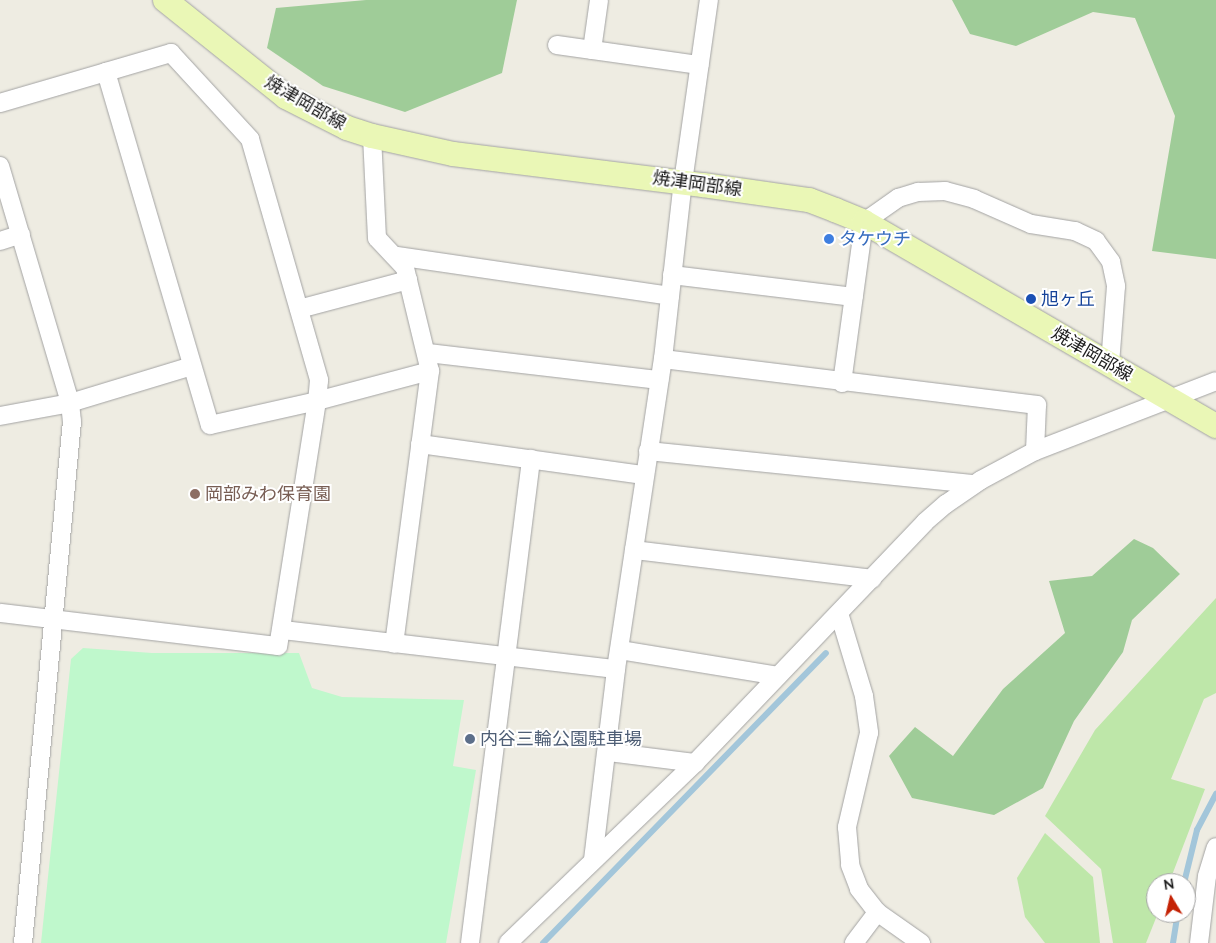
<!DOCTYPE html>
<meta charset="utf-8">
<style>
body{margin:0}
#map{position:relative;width:1216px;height:943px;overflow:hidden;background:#eeece2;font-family:Mulish,"Noto Sans JP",sans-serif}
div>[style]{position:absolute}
.grass>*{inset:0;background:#bee7a9}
.forest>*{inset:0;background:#9fcc98}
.park>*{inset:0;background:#bff8cc}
.stream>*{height:6px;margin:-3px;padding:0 3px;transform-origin:3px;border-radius:3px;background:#a3c6da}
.roads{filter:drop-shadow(0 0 1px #a3a3a3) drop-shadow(0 0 1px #a3a3a3)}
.street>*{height:18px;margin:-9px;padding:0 9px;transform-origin:9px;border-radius:9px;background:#fff}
.secondary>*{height:24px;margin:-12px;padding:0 12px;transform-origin:12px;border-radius:12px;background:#eaf7b6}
.dots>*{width:14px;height:14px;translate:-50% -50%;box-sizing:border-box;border:2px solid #fff;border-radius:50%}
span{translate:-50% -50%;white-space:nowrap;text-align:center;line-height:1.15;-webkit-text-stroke:4px #fff;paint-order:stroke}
.street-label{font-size:18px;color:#1c1c1c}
.shop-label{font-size:18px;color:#366cbe}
.left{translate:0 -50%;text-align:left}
.transit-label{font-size:18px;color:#164399}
.education-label{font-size:18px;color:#785e54}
.service-label{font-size:18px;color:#4e5e75}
.north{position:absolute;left:1146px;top:873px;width:50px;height:50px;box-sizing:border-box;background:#fff;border:1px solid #a4a4a4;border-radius:50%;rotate:351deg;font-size:14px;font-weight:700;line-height:20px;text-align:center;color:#1c1c1c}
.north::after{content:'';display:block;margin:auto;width:18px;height:22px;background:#c42205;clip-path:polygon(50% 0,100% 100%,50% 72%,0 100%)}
</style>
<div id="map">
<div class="grass">
<i style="clip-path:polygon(1216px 598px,1216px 693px,1204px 699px,1171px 779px,1205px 789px,1169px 883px,1156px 883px,1158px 913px,1146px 943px,1113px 943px,1101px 869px,1045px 816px,1095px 730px)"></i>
<i style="clip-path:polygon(1045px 833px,1093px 877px,1100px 943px,1045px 943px,1025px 917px,1017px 878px)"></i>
</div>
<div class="forest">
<i style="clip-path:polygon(366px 0,517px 0,502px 73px,405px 112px,323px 86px,267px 48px,276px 8px)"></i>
<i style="clip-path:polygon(952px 0,1216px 0,1216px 259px,1152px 251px,1175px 116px,1135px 18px,1093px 12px,1016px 46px,970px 34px)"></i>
<i style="clip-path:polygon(1134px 539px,1153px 548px,1180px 574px,1132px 620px,1123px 652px,1074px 721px,1043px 788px,994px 815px,912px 798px,889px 756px,915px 727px,953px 756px,1003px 689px,1065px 633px,1049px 581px,1092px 576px)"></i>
</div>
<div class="park">
<i style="clip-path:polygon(83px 648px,152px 653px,299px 653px,312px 688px,342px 697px,464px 700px,453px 766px,476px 770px,446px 943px,41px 943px,71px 659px)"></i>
</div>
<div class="stream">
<i style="left:1184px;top:883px;width:55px;rotate:-76.2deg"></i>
<i style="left:1197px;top:830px;width:41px;rotate:-62.2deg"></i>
<i style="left:543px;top:943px;width:405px;rotate:-45.7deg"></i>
<i style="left:1173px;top:943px;width:30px;rotate:-81deg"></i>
</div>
<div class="roads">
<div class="street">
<i style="left:557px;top:45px;width:144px;rotate:8deg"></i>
<i style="left:592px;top:50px;width:50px;rotate:-82deg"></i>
<i style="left:106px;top:72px;width:68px;rotate:-16.3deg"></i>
<i style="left:171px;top:53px;width:117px;rotate:47.4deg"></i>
<i style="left:250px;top:139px;width:251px;rotate:74deg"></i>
<i style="left:319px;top:380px;width:21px;rotate:95deg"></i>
<i style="left:317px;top:401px;width:117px;rotate:-14.9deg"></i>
<i style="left:0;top:103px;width:110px;rotate:-16.3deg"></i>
<i style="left:106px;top:72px;width:368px;rotate:73.6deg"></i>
<i style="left:210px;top:425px;width:110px;rotate:-12.6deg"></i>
<i style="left:317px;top:401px;width:248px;rotate:99deg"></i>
<i style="left:278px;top:646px;width:280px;rotate:-173.2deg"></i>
<i style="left:372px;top:136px;width:102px;rotate:87.2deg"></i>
<i style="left:377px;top:238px;width:41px;rotate:47deg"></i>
<i style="left:405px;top:268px;width:106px;rotate:76.4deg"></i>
<i style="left:430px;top:371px;width:275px;rotate:97.5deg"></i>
<i style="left:0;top:166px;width:247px;rotate:73.5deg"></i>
<i style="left:70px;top:403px;width:18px;rotate:84deg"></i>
<i style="left:72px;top:421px;width:524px;rotate:95.36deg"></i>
<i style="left:0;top:241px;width:22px;rotate:-18deg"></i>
<i style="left:397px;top:256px;width:276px;rotate:8.3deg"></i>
<i style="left:672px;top:275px;width:183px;rotate:6.9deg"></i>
<i style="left:299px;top:309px;width:113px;rotate:-14.9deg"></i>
<i style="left:428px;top:353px;width:233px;rotate:6.7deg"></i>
<i style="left:663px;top:359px;width:377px;rotate:7deg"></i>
<i style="left:1037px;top:405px;width:46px;rotate:92.5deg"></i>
<i style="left:842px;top:383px;width:162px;rotate:-82.2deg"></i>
<i style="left:864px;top:222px;width:42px;rotate:-35.2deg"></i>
<i style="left:898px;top:198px;width:21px;rotate:-17deg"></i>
<i style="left:918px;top:192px;width:27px;rotate:-2deg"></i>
<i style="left:945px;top:191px;width:30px;rotate:15deg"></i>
<i style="left:974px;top:199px;width:62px;rotate:23.7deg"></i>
<i style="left:1031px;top:224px;width:45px;rotate:9deg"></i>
<i style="left:1075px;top:231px;width:23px;rotate:25deg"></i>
<i style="left:1096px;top:241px;width:26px;rotate:54deg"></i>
<i style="left:1111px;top:262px;width:25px;rotate:78deg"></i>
<i style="left:1116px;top:286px;width:78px;rotate:94.4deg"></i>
<i style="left:0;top:416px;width:71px;rotate:-10.5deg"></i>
<i style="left:70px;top:403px;width:127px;rotate:-16.9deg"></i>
<i style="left:420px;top:444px;width:226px;rotate:7.9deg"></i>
<i style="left:648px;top:451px;width:328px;rotate:5.8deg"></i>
<i style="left:634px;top:550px;width:240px;rotate:6.9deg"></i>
<i style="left:839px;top:613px;width:87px;rotate:73.2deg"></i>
<i style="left:864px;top:696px;width:37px;rotate:82deg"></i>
<i style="left:869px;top:733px;width:97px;rotate:103.2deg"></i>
<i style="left:847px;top:827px;width:38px;rotate:85deg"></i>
<i style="left:850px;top:865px;width:26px;rotate:69deg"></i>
<i style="left:859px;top:889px;width:29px;rotate:52deg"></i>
<i style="left:877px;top:912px;width:54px;rotate:35.2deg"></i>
<i style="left:283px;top:630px;width:335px;rotate:6.7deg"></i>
<i style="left:620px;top:650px;width:160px;rotate:9.3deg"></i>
<i style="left:608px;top:752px;width:88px;rotate:7.2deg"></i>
<i style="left:593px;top:860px;width:192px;rotate:-83.1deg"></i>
<i style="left:616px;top:669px;width:314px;rotate:-81.4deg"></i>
<i style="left:663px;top:359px;width:178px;rotate:-83.6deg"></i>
<i style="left:683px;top:182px;width:184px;rotate:-81.9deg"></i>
<i style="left:470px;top:943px;width:488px;rotate:-82.8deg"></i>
<i style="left:508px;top:943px;width:260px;rotate:-43.9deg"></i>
<i style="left:695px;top:763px;width:333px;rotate:-46.3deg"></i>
<i style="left:925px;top:522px;width:28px;rotate:-41deg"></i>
<i style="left:946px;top:504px;width:42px;rotate:-34.4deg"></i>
<i style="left:981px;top:480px;width:61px;rotate:-28.2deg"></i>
<i style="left:1035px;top:451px;width:194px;rotate:-21.1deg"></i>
<i style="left:854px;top:943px;width:39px;rotate:-53deg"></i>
<i style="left:1199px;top:943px;width:67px;rotate:-83.2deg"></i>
<i style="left:1207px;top:876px;width:30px;rotate:-73deg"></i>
</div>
<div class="secondary">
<i style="left:165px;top:0;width:155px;rotate:38.7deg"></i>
<i style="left:286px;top:97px;width:68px;rotate:26.9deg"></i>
<i style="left:347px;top:128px;width:26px;rotate:18deg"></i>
<i style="left:372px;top:136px;width:83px;rotate:12.5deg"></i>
<i style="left:453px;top:154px;width:252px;rotate:7.1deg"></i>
<i style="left:703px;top:185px;width:107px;rotate:8.1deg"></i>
<i style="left:809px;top:200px;width:28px;rotate:21deg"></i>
<i style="left:835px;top:210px;width:31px;rotate:22deg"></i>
<i style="left:864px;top:222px;width:407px;rotate:30.1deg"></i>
</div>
</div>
<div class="dots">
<i style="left:829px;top:239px;background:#3f7fe0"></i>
<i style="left:1031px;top:299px;background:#1a4fb4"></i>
<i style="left:195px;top:494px;background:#8d6e63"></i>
<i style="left:470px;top:739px;background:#5c6f8a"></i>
</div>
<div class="street-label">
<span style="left:305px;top:103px;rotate:30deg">焼津岡部線</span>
<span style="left:697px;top:184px;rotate:8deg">焼津岡部線</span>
<span style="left:1092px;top:354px;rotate:30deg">焼津岡部線</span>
</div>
<div class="shop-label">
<span class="left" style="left:839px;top:239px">タケウチ</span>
</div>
<div class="transit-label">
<span class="left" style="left:1041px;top:299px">旭ヶ丘</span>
</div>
<div class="education-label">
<span class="left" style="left:205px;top:494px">岡部みわ保育園</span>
</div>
<div class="service-label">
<span class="left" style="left:480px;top:739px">内谷三輪公園駐車場</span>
</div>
<div class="north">N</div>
</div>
